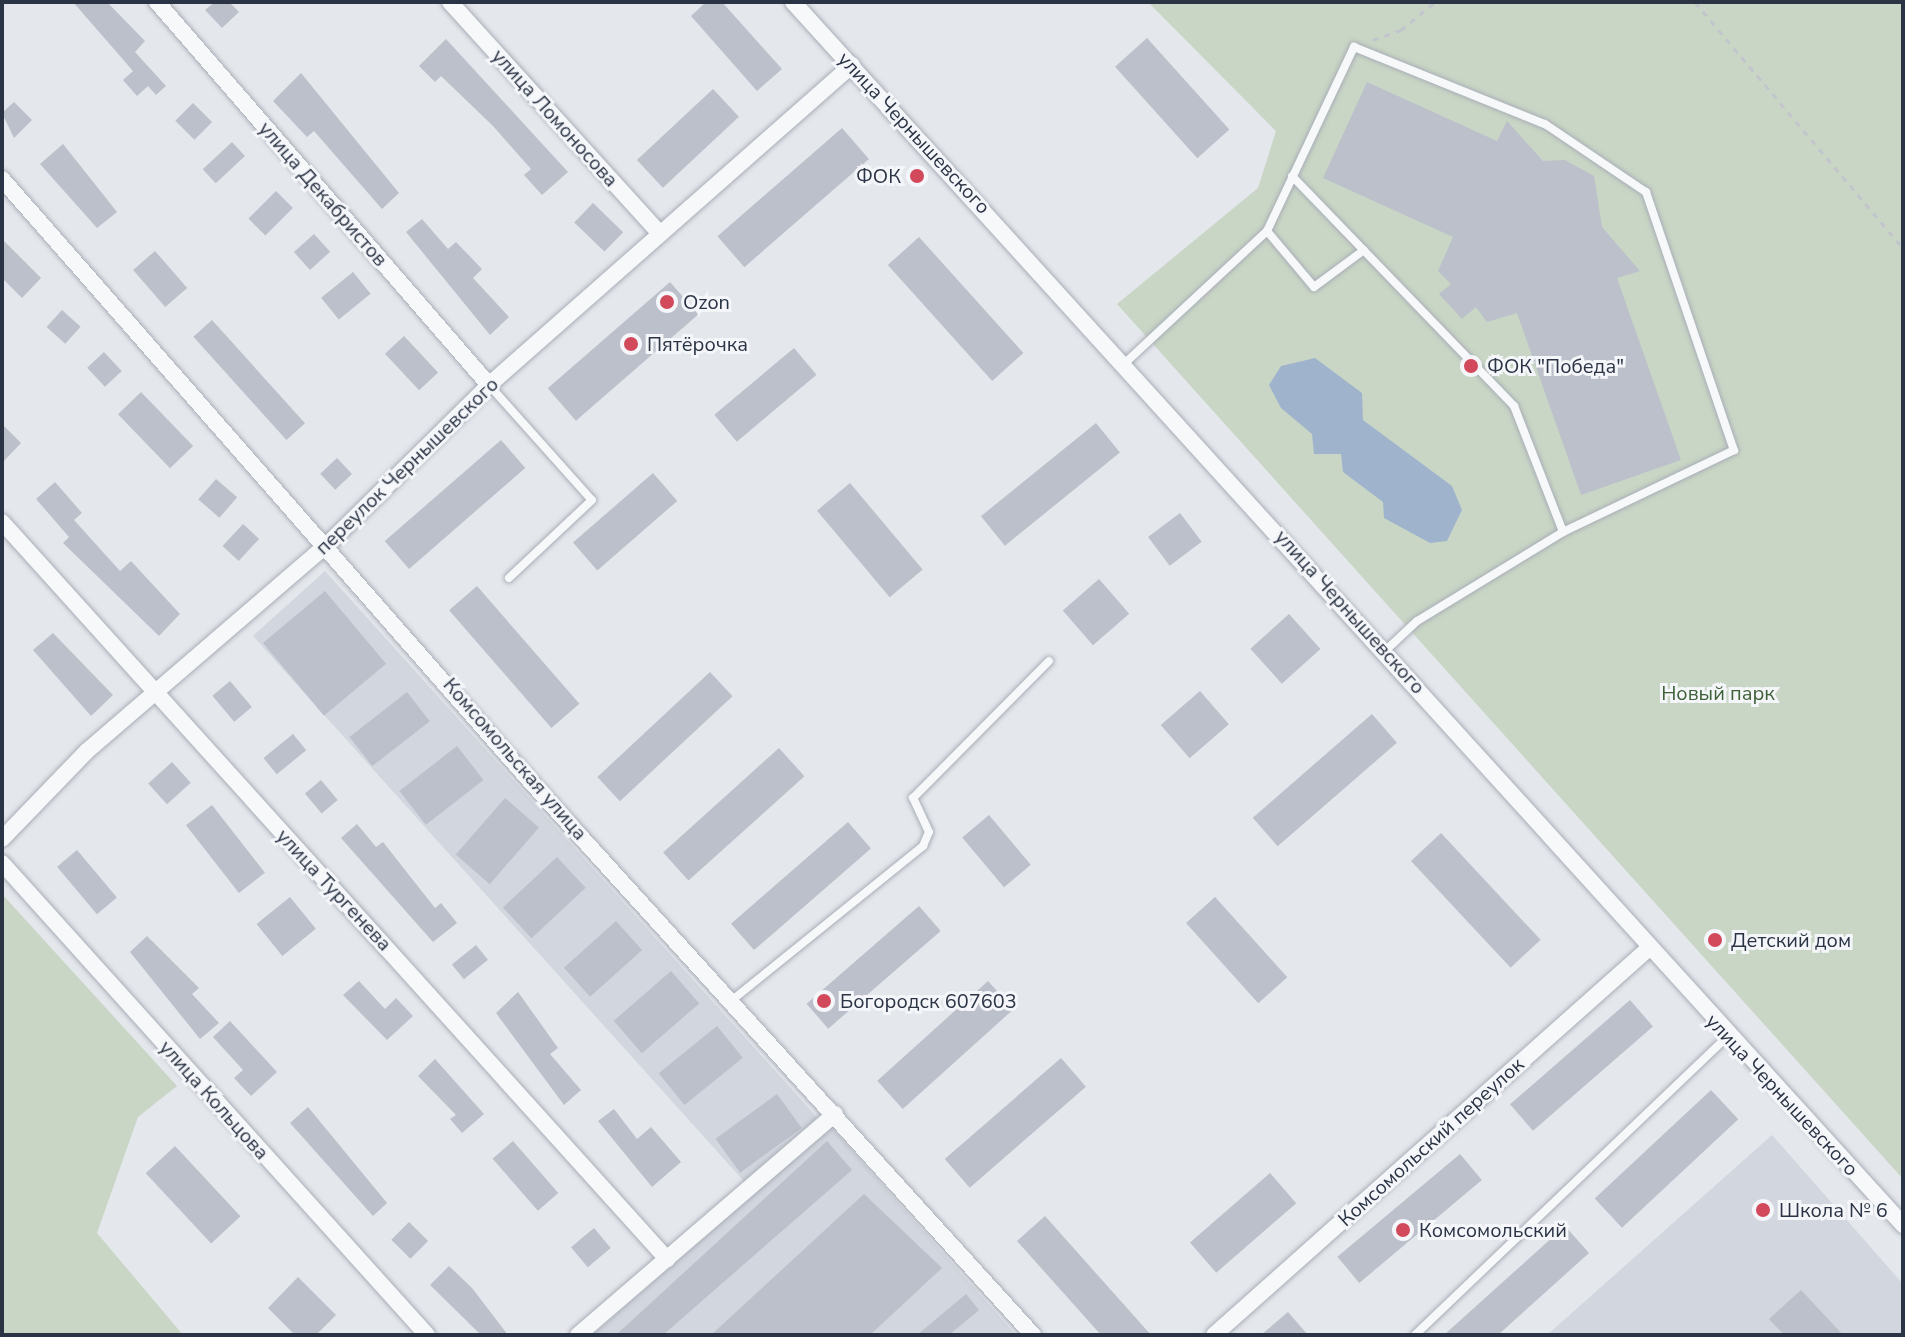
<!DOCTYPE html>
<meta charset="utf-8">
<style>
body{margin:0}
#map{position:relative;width:1905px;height:1337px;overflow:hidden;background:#e4e7ec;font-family:"Nunito Sans",sans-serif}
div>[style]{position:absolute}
.built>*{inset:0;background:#d2d6de;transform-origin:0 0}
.green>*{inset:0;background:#c9d6c5}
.water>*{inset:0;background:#9fb4cc}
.building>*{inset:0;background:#bbc0ca;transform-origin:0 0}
.path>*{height:3px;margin-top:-1.5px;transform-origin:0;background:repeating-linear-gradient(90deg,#c2c5cb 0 6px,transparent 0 12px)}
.roads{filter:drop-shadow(0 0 2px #a9aeb7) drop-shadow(0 0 2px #a9aeb7)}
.lane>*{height:8px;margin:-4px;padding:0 4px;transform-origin:4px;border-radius:4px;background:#f7f8fa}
.street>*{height:16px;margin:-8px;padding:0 8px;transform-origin:8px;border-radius:8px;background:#f7f8fa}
.dots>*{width:22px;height:22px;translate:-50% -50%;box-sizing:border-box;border:4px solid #f4f6f9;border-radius:50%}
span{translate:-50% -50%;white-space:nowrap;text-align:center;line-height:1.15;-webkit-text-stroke:6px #f4f6f9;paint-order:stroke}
.street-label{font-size:20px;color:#2b3445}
.poi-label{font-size:20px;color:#2b3445}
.right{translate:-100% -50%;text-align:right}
.left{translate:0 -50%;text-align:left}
.park-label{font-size:20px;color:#3f6138}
.frame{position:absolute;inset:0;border:4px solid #2b3445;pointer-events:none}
</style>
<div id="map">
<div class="built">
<i style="left:325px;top:571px;width:737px;height:97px;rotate:48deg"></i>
<i style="clip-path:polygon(831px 1127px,1016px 1335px,592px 1335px)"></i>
<i style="clip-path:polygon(1772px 1135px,1903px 1284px,1903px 1335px,1547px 1335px)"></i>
</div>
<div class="green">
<i style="clip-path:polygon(1148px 2px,1903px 2px,1903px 1179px,1117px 304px,1258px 188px,1276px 131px)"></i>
<i style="clip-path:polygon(2px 894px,177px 1086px,138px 1117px,97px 1233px,183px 1335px,2px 1335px)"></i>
</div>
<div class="water">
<i style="clip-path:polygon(1315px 358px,1362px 393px,1363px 420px,1452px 486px,1462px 510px,1447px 541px,1430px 543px,1384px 518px,1383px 502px,1343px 472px,1341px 454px,1314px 454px,1312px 434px,1281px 408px,1269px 385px,1281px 366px)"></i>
</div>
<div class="building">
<i style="clip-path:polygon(73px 2px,107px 2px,145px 41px,135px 52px,166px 86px,156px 95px,148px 86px,137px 96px,123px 80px,133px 71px)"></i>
<i style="clip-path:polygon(215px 2px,229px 2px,239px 12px,222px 28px,205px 10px)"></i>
<i style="clip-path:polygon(706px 2px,722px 2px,782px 69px,757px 91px,691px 16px)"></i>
<i style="left:1147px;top:38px;width:123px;height:43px;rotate:48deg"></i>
<i style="clip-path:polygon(446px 39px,568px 172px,542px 195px,524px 175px,531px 169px,493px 126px,441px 76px,435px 82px,419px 66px)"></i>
<i style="clip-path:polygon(301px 73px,399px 193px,382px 209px,314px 131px,307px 137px,273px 101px)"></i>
<i style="clip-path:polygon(1367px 82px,1497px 141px,1507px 121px,1543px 161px,1565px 160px,1594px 176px,1602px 227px,1640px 271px,1617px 278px,1681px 460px,1581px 495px,1517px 313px,1487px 322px,1476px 307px,1462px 319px,1439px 294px,1451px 284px,1438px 271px,1453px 237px,1323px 178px)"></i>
<i style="left:713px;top:89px;width:38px;height:104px;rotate:47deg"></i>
<i style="clip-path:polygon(14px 102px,32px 120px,14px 138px,2px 113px)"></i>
<i style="left:193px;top:103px;width:27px;height:25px;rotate:45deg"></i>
<i style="left:842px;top:128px;width:41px;height:165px;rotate:49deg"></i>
<i style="left:232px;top:142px;width:19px;height:40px;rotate:47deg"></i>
<i style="clip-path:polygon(63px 144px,117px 212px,97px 228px,40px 164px)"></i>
<i style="left:276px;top:191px;width:24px;height:39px;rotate:45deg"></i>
<i style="left:593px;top:203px;width:42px;height:27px;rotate:44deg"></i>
<i style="clip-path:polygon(422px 219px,448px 249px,456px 242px,482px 269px,473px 278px,509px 317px,490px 335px,406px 232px)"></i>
<i style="left:314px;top:234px;width:24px;height:27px;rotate:48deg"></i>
<i style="left:919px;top:237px;width:156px;height:42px;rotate:48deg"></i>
<i style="clip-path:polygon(2px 239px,41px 278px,22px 298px,2px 278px)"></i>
<i style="left:155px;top:251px;width:49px;height:29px;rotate:49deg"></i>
<i style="left:353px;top:272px;width:28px;height:41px;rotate:51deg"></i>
<i style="left:670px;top:282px;width:43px;height:162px;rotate:49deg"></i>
<i style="left:62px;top:310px;width:25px;height:23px;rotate:42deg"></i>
<i style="left:212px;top:320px;width:139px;height:25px;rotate:48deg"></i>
<i style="left:404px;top:336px;width:50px;height:26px;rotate:47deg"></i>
<i style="left:794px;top:348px;width:35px;height:104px;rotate:50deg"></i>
<i style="left:104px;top:352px;width:26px;height:23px;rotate:47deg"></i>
<i style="left:141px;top:392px;width:75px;height:32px;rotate:46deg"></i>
<i style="left:1096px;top:423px;width:38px;height:148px;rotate:51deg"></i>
<i style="clip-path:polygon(2px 424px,21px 443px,2px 463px)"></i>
<i style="left:501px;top:440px;width:37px;height:154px;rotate:49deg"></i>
<i style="left:337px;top:458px;width:22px;height:23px;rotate:47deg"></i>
<i style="left:653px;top:473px;width:37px;height:106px;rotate:49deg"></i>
<i style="left:216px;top:479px;width:28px;height:27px;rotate:41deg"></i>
<i style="clip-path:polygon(55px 482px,82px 513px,74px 520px,120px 571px,131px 561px,180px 614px,159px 636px,63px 543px,69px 537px,36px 499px)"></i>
<i style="left:850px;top:483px;width:113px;height:43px;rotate:50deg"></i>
<i style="left:1180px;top:513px;width:36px;height:40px;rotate:53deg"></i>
<i style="left:243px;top:524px;width:22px;height:30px;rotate:43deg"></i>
<i style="left:1099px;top:579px;width:46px;height:48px;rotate:49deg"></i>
<i style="left:477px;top:586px;width:156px;height:37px;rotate:49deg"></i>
<i style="left:325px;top:591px;width:95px;height:81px;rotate:50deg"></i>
<i style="left:1289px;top:614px;width:47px;height:52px;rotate:48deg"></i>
<i style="clip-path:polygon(53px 633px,113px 695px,91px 716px,33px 650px)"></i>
<i style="left:710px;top:672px;width:33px;height:154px;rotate:47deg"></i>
<i style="left:230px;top:681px;width:34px;height:23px;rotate:50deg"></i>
<i style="left:1200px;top:691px;width:44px;height:52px;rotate:49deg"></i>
<i style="left:407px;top:692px;width:37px;height:73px;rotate:52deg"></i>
<i style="left:1372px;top:714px;width:38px;height:158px;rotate:49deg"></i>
<i style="left:293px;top:734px;width:21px;height:38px;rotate:51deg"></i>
<i style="left:457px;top:746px;width:43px;height:73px;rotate:52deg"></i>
<i style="left:779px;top:748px;width:38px;height:156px;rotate:48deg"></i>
<i style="left:172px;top:762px;width:28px;height:32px;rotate:48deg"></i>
<i style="left:321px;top:780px;width:26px;height:21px;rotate:50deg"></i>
<i style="left:505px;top:798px;width:45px;height:75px;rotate:41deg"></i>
<i style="left:212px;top:805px;width:86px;height:33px;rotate:52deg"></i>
<i style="left:989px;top:815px;width:65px;height:35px;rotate:50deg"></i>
<i style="left:848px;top:822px;width:35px;height:155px;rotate:49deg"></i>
<i style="clip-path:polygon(357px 824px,376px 847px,383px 842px,435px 908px,441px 903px,457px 923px,433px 942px,341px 838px)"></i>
<i style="left:1441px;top:833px;width:146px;height:41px;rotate:47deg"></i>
<i style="left:77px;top:850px;width:62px;height:26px;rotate:50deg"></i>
<i style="left:557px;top:857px;width:42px;height:74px;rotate:47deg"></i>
<i style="left:290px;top:897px;width:41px;height:43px;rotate:51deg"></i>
<i style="left:1215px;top:897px;width:108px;height:39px;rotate:48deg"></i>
<i style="left:919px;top:906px;width:33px;height:149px;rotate:49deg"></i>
<i style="left:616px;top:921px;width:39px;height:70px;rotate:48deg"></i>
<i style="clip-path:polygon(147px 936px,199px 988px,192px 994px,219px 1023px,200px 1039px,130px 952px)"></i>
<i style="left:476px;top:945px;width:19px;height:31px;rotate:51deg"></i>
<i style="left:671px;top:971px;width:43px;height:76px;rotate:49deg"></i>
<i style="clip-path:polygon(359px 981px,385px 1009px,396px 998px,413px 1016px,387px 1040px,343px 995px)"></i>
<i style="left:988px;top:981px;width:38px;height:149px;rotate:48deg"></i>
<i style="clip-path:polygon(518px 992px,558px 1048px,550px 1054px,581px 1090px,564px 1105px,496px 1013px)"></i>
<i style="left:1630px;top:1000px;width:35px;height:159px;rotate:49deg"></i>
<i style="clip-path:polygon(230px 1021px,277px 1072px,251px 1096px,234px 1078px,243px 1070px,213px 1037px)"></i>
<i style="left:717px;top:1026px;width:41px;height:75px;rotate:51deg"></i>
<i style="left:1061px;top:1058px;width:38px;height:154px;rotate:49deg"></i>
<i style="clip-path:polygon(435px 1059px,484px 1114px,462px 1133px,450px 1119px,456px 1115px,418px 1076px)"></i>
<i style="left:1711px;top:1090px;width:40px;height:159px;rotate:47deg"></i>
<i style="left:777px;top:1094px;width:42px;height:76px;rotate:54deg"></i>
<i style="clip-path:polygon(308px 1107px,387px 1203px,373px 1216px,290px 1123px)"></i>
<i style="clip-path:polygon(614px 1109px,637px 1139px,651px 1127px,681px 1162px,652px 1187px,598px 1121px)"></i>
<i style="left:513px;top:1141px;width:69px;height:27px;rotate:49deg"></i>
<i style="clip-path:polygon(827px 1141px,852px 1170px,663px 1335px,616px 1335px)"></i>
<i style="left:175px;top:1146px;width:96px;height:40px;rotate:47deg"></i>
<i style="left:1460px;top:1154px;width:34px;height:160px;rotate:50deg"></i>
<i style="left:1270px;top:1173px;width:40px;height:106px;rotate:49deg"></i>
<i style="clip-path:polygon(864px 1194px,942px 1268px,870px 1335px,711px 1335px)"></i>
<i style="clip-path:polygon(1045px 1216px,1151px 1335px,1101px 1335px,1017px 1241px)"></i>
<i style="left:409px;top:1222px;width:27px;height:25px;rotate:45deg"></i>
<i style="clip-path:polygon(1565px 1226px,1589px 1253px,1498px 1335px,1444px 1335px)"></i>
<i style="left:594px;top:1228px;width:26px;height:30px;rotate:50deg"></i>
<i style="clip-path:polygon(449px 1266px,472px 1288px,508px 1335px,481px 1335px,430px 1285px)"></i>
<i style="clip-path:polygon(298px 1277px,336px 1315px,316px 1335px,295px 1335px,268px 1308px)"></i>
<i style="clip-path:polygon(1801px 1290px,1843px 1335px,1784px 1335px,1769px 1319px)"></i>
<i style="clip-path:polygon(966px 1294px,979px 1310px,949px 1335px,917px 1335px)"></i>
<i style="clip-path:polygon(1288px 1312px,1308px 1335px,1261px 1335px)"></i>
</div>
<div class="path">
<i style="left:1695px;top:2px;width:322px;rotate:49.8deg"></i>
<i style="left:1373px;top:40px;width:30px;rotate:-20deg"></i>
<i style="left:1401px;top:30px;width:44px;rotate:-39.5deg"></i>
</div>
<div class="roads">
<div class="lane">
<i style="left:1292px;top:176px;width:320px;rotate:46deg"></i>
<i style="left:1514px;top:406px;width:135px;rotate:68.7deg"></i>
<i style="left:1267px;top:231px;width:73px;rotate:50deg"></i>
<i style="left:1314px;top:287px;width:62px;rotate:-36.5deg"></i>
<i style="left:1125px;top:363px;width:194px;rotate:-42.9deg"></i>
<i style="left:1267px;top:231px;width:204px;rotate:-64.7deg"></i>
<i style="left:1354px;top:47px;width:206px;rotate:22deg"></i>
<i style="left:1545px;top:124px;width:122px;rotate:34deg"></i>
<i style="left:1646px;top:192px;width:273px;rotate:71.2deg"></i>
<i style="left:1734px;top:450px;width:190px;rotate:154.4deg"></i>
<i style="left:1563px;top:532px;width:171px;rotate:148.6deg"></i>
<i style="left:1417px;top:621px;width:44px;rotate:136.8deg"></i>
<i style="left:489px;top:385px;width:154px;rotate:48.2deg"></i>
<i style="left:592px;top:500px;width:114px;rotate:136.8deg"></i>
<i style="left:731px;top:1001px;width:247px;rotate:-38.9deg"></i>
<i style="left:923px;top:846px;width:15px;rotate:-67deg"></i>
<i style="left:929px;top:832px;width:38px;rotate:-115deg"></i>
<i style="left:913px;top:798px;width:193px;rotate:-45.2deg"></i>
<i style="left:1415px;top:1335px;width:433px;rotate:-43.7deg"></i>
</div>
<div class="street">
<i style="left:157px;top:2px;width:507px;rotate:49.08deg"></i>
<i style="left:450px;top:2px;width:313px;rotate:47.8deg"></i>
<i style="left:793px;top:2px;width:1652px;rotate:47.77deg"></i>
<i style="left:2px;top:179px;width:802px;rotate:48.74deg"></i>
<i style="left:531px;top:782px;width:747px;rotate:47.77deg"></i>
<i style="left:2px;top:522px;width:993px;rotate:47.94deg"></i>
<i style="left:2px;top:839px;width:122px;rotate:-46deg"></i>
<i style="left:87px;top:751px;width:319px;rotate:-40.7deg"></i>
<i style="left:329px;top:543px;width:225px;rotate:-44.6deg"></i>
<i style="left:489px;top:385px;width:484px;rotate:-41.4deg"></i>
<i style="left:2px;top:863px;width:635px;rotate:48deg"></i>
<i style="left:578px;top:1335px;width:339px;rotate:-40.7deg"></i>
<i style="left:1214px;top:1335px;width:581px;rotate:-41.65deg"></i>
</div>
</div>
<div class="dots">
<i style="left:917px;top:176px;background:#d1495b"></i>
<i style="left:667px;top:302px;background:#d1495b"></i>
<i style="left:631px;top:344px;background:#d1495b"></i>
<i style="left:1471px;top:366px;background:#d1495b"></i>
<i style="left:1715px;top:940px;background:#d1495b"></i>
<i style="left:824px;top:1001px;background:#d1495b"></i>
<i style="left:1763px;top:1210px;background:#d1495b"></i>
<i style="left:1403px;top:1230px;background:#d1495b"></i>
</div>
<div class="street-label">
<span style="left:555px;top:118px;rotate:48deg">улица Ломоносова</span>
<span style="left:914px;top:133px;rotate:47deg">улица Чернышевского</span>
<span style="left:323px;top:194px;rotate:49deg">улица Декабристов</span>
<span style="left:407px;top:466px;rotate:-44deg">переулок Чернышевского</span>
<span style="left:1350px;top:612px;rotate:48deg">улица Чернышевского</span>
<span style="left:515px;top:759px;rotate:49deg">Комсомольская улица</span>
<span style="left:334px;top:890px;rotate:47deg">улица Тургенева</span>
<span style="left:1782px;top:1095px;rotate:47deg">улица Чернышевского</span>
<span style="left:214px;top:1100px;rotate:48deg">улица Кольцова</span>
<span style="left:1431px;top:1142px;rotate:-42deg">Комсомольский переулок</span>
</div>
<div class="poi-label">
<span class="right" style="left:901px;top:176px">ФОК</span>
<span class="left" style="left:683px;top:302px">Ozon</span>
<span class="left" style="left:647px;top:344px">Пятёрочка</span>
<span class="left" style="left:1487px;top:366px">ФОК "Победа"</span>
<span class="left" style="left:1731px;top:940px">Детский дом</span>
<span class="left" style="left:840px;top:1001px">Богородск 607603</span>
<span class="left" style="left:1779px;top:1210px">Школа № 6</span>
<span class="left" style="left:1419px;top:1230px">Комсомольский</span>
</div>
<div class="park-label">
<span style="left:1718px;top:693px">Новый парк</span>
</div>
<div class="frame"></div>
</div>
